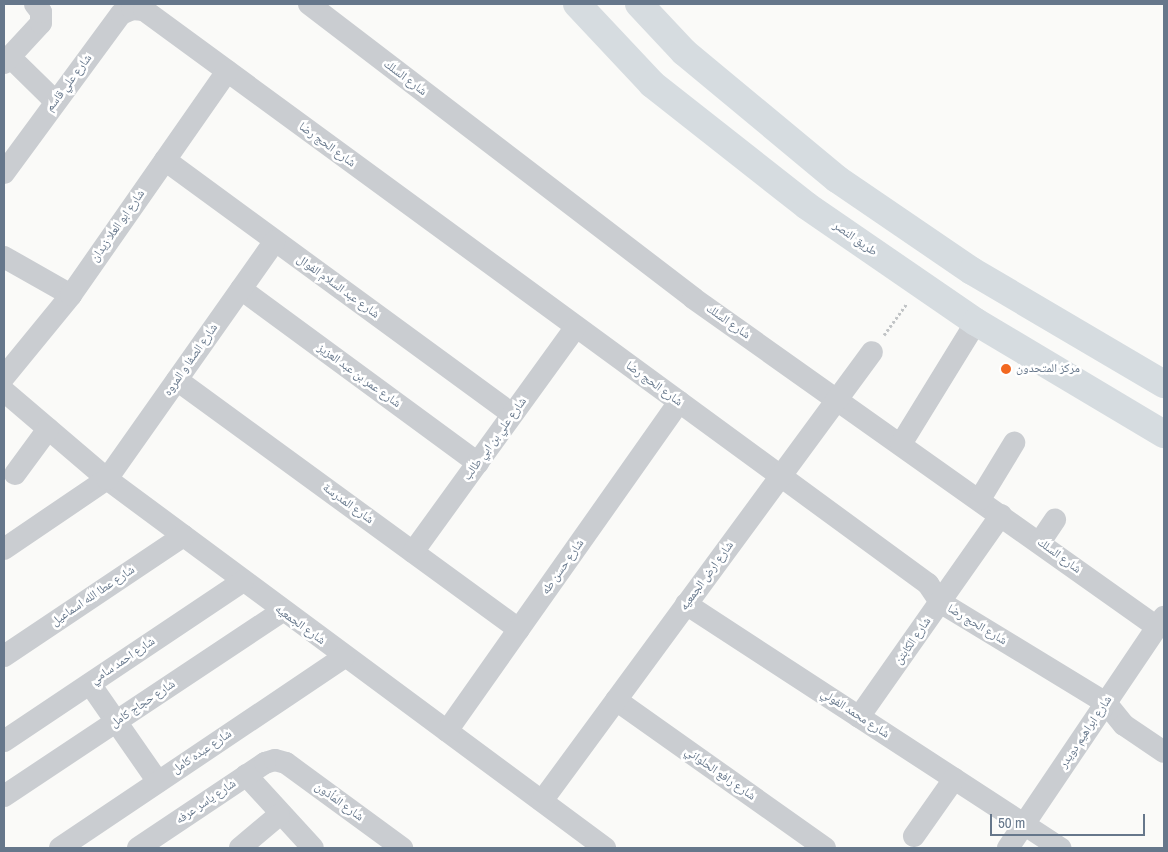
<!DOCTYPE html>
<meta charset="utf-8">
<style>
body{margin:0}
#map{position:relative;width:1168px;height:852px;overflow:hidden;background:#fafaf8;font-family:"Archivo Narrow","Noto Naskh Arabic",sans-serif}
div>[style]{position:absolute}
.path>*{height:3px;margin-top:-1.5px;transform-origin:0;background:repeating-linear-gradient(90deg,#c1c4c6 0 2.5px,transparent 0 5px)}
.minor>*{height:22px;margin:-11px;padding:0 11px;transform-origin:11px;border-radius:11px;background:#cacdd1}
.trunk>*{height:28px;margin:-14px;padding:0 14px;transform-origin:14px;border-radius:14px;background:#d6dce0}
.dots>*{width:14px;height:14px;translate:-50% -50%;box-sizing:border-box;border:2px solid #fff;border-radius:50%}
span{translate:-50% -50%;white-space:nowrap;text-align:center;line-height:1.15;-webkit-text-stroke:5px #fff;paint-order:stroke}
.street-label{font-size:12px;color:#66778b}
.poi-label{font-size:12px;color:#66778b}
.left{translate:0 -50%;text-align:left}
.frame{position:absolute;inset:0;border:5px solid #66778b;pointer-events:none}
.scale{position:absolute;left:990px;top:814px;width:155px;height:22px;box-sizing:border-box;border:2px solid #66778b;border-top:0;padding-left:6px;font-size:15px;line-height:18px;white-space:nowrap;color:#66778b;-webkit-text-stroke:4px #fff;paint-order:stroke}
</style>
<div id="map">
<div class="path">
<i style="left:884px;top:335px;width:39px;rotate:-54deg"></i>
</div>
<div class="minor">
<i style="left:309px;top:4px;width:484px;rotate:37.4deg"></i>
<i style="left:693px;top:298px;width:569px;rotate:35.34deg"></i>
<i style="left:10px;top:57px;width:63px;rotate:44.4deg"></i>
<i style="left:4px;top:63px;width:54px;rotate:-47.2deg"></i>
<i style="left:41px;top:23px;width:11px;rotate:-90deg"></i>
<i style="left:41px;top:12px;width:10px;rotate:-127deg"></i>
<i style="left:165px;top:160px;width:430px;rotate:36.2deg"></i>
<i style="left:4px;top:173px;width:197px;rotate:-53.7deg"></i>
<i style="left:121px;top:14px;width:12px;rotate:-24deg"></i>
<i style="left:132px;top:9px;width:12px;rotate:5deg"></i>
<i style="left:144px;top:10px;width:972px;rotate:36.21deg"></i>
<i style="left:928px;top:584px;width:22px;rotate:56deg"></i>
<i style="left:940px;top:602px;width:194px;rotate:31.3deg"></i>
<i style="left:1106px;top:703px;width:28px;rotate:51deg"></i>
<i style="left:1124px;top:725px;width:48px;rotate:34deg"></i>
<i style="left:4px;top:257px;width:77px;rotate:29.6deg"></i>
<i style="left:241px;top:289px;width:294px;rotate:36.3deg"></i>
<i style="left:4px;top:377px;width:106px;rotate:-50.7deg"></i>
<i style="left:71px;top:295px;width:273px;rotate:-55.1deg"></i>
<i style="left:177px;top:380px;width:423px;rotate:36.1deg"></i>
<i style="left:4px;top:391px;width:135px;rotate:40.5deg"></i>
<i style="left:107px;top:479px;width:620px;rotate:36.54deg"></i>
<i style="left:901px;top:444px;width:143px;rotate:-58.4deg"></i>
<i style="left:15px;top:474px;width:56px;rotate:-53.7deg"></i>
<i style="left:980px;top:499px;width:66px;rotate:-58.7deg"></i>
<i style="left:1040px;top:542px;width:27px;rotate:-56deg"></i>
<i style="left:4px;top:549px;width:125px;rotate:-34.2deg"></i>
<i style="left:107px;top:479px;width:291px;rotate:-54.8deg"></i>
<i style="left:413px;top:552px;width:278px;rotate:-54.1deg"></i>
<i style="left:686px;top:604px;width:447px;rotate:33.1deg"></i>
<i style="left:4px;top:656px;width:216px;rotate:-33.8deg"></i>
<i style="left:90px;top:684px;width:119px;rotate:55.2deg"></i>
<i style="left:616px;top:700px;width:256px;rotate:35.3deg"></i>
<i style="left:859px;top:717px;width:247px;rotate:-54.9deg"></i>
<i style="left:447px;top:731px;width:403px;rotate:-54.8deg"></i>
<i style="left:4px;top:741px;width:288px;rotate:-33.8deg"></i>
<i style="left:246px;top:775px;width:99px;rotate:47.5deg"></i>
<i style="left:4px;top:796px;width:334px;rotate:-33.6deg"></i>
<i style="left:542px;top:801px;width:557px;rotate:-53.69deg"></i>
<i style="left:914px;top:836px;width:70px;rotate:-54.9deg"></i>
<i style="left:60px;top:848px;width:342px;rotate:-33.9deg"></i>
<i style="left:138px;top:848px;width:153px;rotate:-33.8deg"></i>
<i style="left:265px;top:763px;width:10px;rotate:-17deg"></i>
<i style="left:275px;top:760px;width:11px;rotate:15deg"></i>
<i style="left:286px;top:763px;width:144px;rotate:36.2deg"></i>
<i style="left:240px;top:848px;width:51px;rotate:-40.2deg"></i>
<i style="left:1008px;top:848px;width:279px;rotate:-56deg"></i>
</div>
<div class="trunk">
<i style="left:577px;top:4px;width:110px;rotate:46.8deg"></i>
<i style="left:652px;top:84px;width:197px;rotate:38.2deg"></i>
<i style="left:807px;top:206px;width:205px;rotate:34.5deg"></i>
<i style="left:976px;top:322px;width:219px;rotate:30.8deg"></i>
<i style="left:639px;top:4px;width:66px;rotate:46.8deg"></i>
<i style="left:684px;top:52px;width:199px;rotate:39.7deg"></i>
<i style="left:837px;top:179px;width:163px;rotate:34.3deg"></i>
<i style="left:972px;top:271px;width:223px;rotate:30.5deg"></i>
</div>
<div class="dots">
<i style="left:1006px;top:369px;background:#f26820"></i>
</div>
<div class="street-label">
<span style="left:405px;top:78px;rotate:37deg">شارع السلك</span>
<span style="left:69px;top:83px;rotate:-53deg">شارع علي قاسم</span>
<span style="left:327px;top:145px;rotate:36deg">شارع الحج رضا</span>
<span style="left:118px;top:226px;rotate:-55deg">شارع ابو العلا زيدان</span>
<span style="left:855px;top:239px;rotate:35deg">طريق النصر</span>
<span style="left:338px;top:287px;rotate:36deg">شارع عبد السلام الفوال</span>
<span style="left:728px;top:322px;rotate:35deg">شارع السلك</span>
<span style="left:191px;top:360px;rotate:-55deg">شارع الصفا و المروه</span>
<span style="left:359px;top:376px;rotate:36deg">شارع عمر بن عبد العزيز</span>
<span style="left:654px;top:384px;rotate:36deg">شارع الحج رضا</span>
<span style="left:495px;top:439px;rotate:-54deg">شارع علي بن ابي طالب</span>
<span style="left:348px;top:504px;rotate:36deg">شارع المدرسة</span>
<span style="left:1059px;top:556px;rotate:36deg">شارع السلك</span>
<span style="left:563px;top:567px;rotate:-55deg">شارع حسن طه</span>
<span style="left:707px;top:576px;rotate:-54deg">شارع ارض الجمعيه</span>
<span style="left:93px;top:596px;rotate:-34deg">شارع عطا الله اسماعيل</span>
<span style="left:300px;top:625px;rotate:36deg">شارع الجمعيه</span>
<span style="left:977px;top:625px;rotate:31deg">شارع الحج رضا</span>
<span style="left:913px;top:641px;rotate:-55deg">شارع الكابتن</span>
<span style="left:123px;top:661px;rotate:-34deg">شارع احمد سامي</span>
<span style="left:143px;top:704px;rotate:-34deg">شارع حجاج كامل</span>
<span style="left:855px;top:714px;rotate:33deg">شارع محمد الفولي</span>
<span style="left:1086px;top:732px;rotate:-56deg">شارع ابراهيم دويدر</span>
<span style="left:202px;top:752px;rotate:-34deg">شارع عبده كامل</span>
<span style="left:720px;top:774px;rotate:35deg">شارع رافع الحلواني</span>
<span style="left:206px;top:802px;rotate:-34deg">شارع ياسر عرفه</span>
<span style="left:339px;top:802px;rotate:36deg">شارع المأذون</span>
</div>
<div class="poi-label">
<span class="left" style="left:1016px;top:369px">مركز المتحدون</span>
</div>
<div class="frame"></div>
<div class="scale">50 m</div>
</div>
